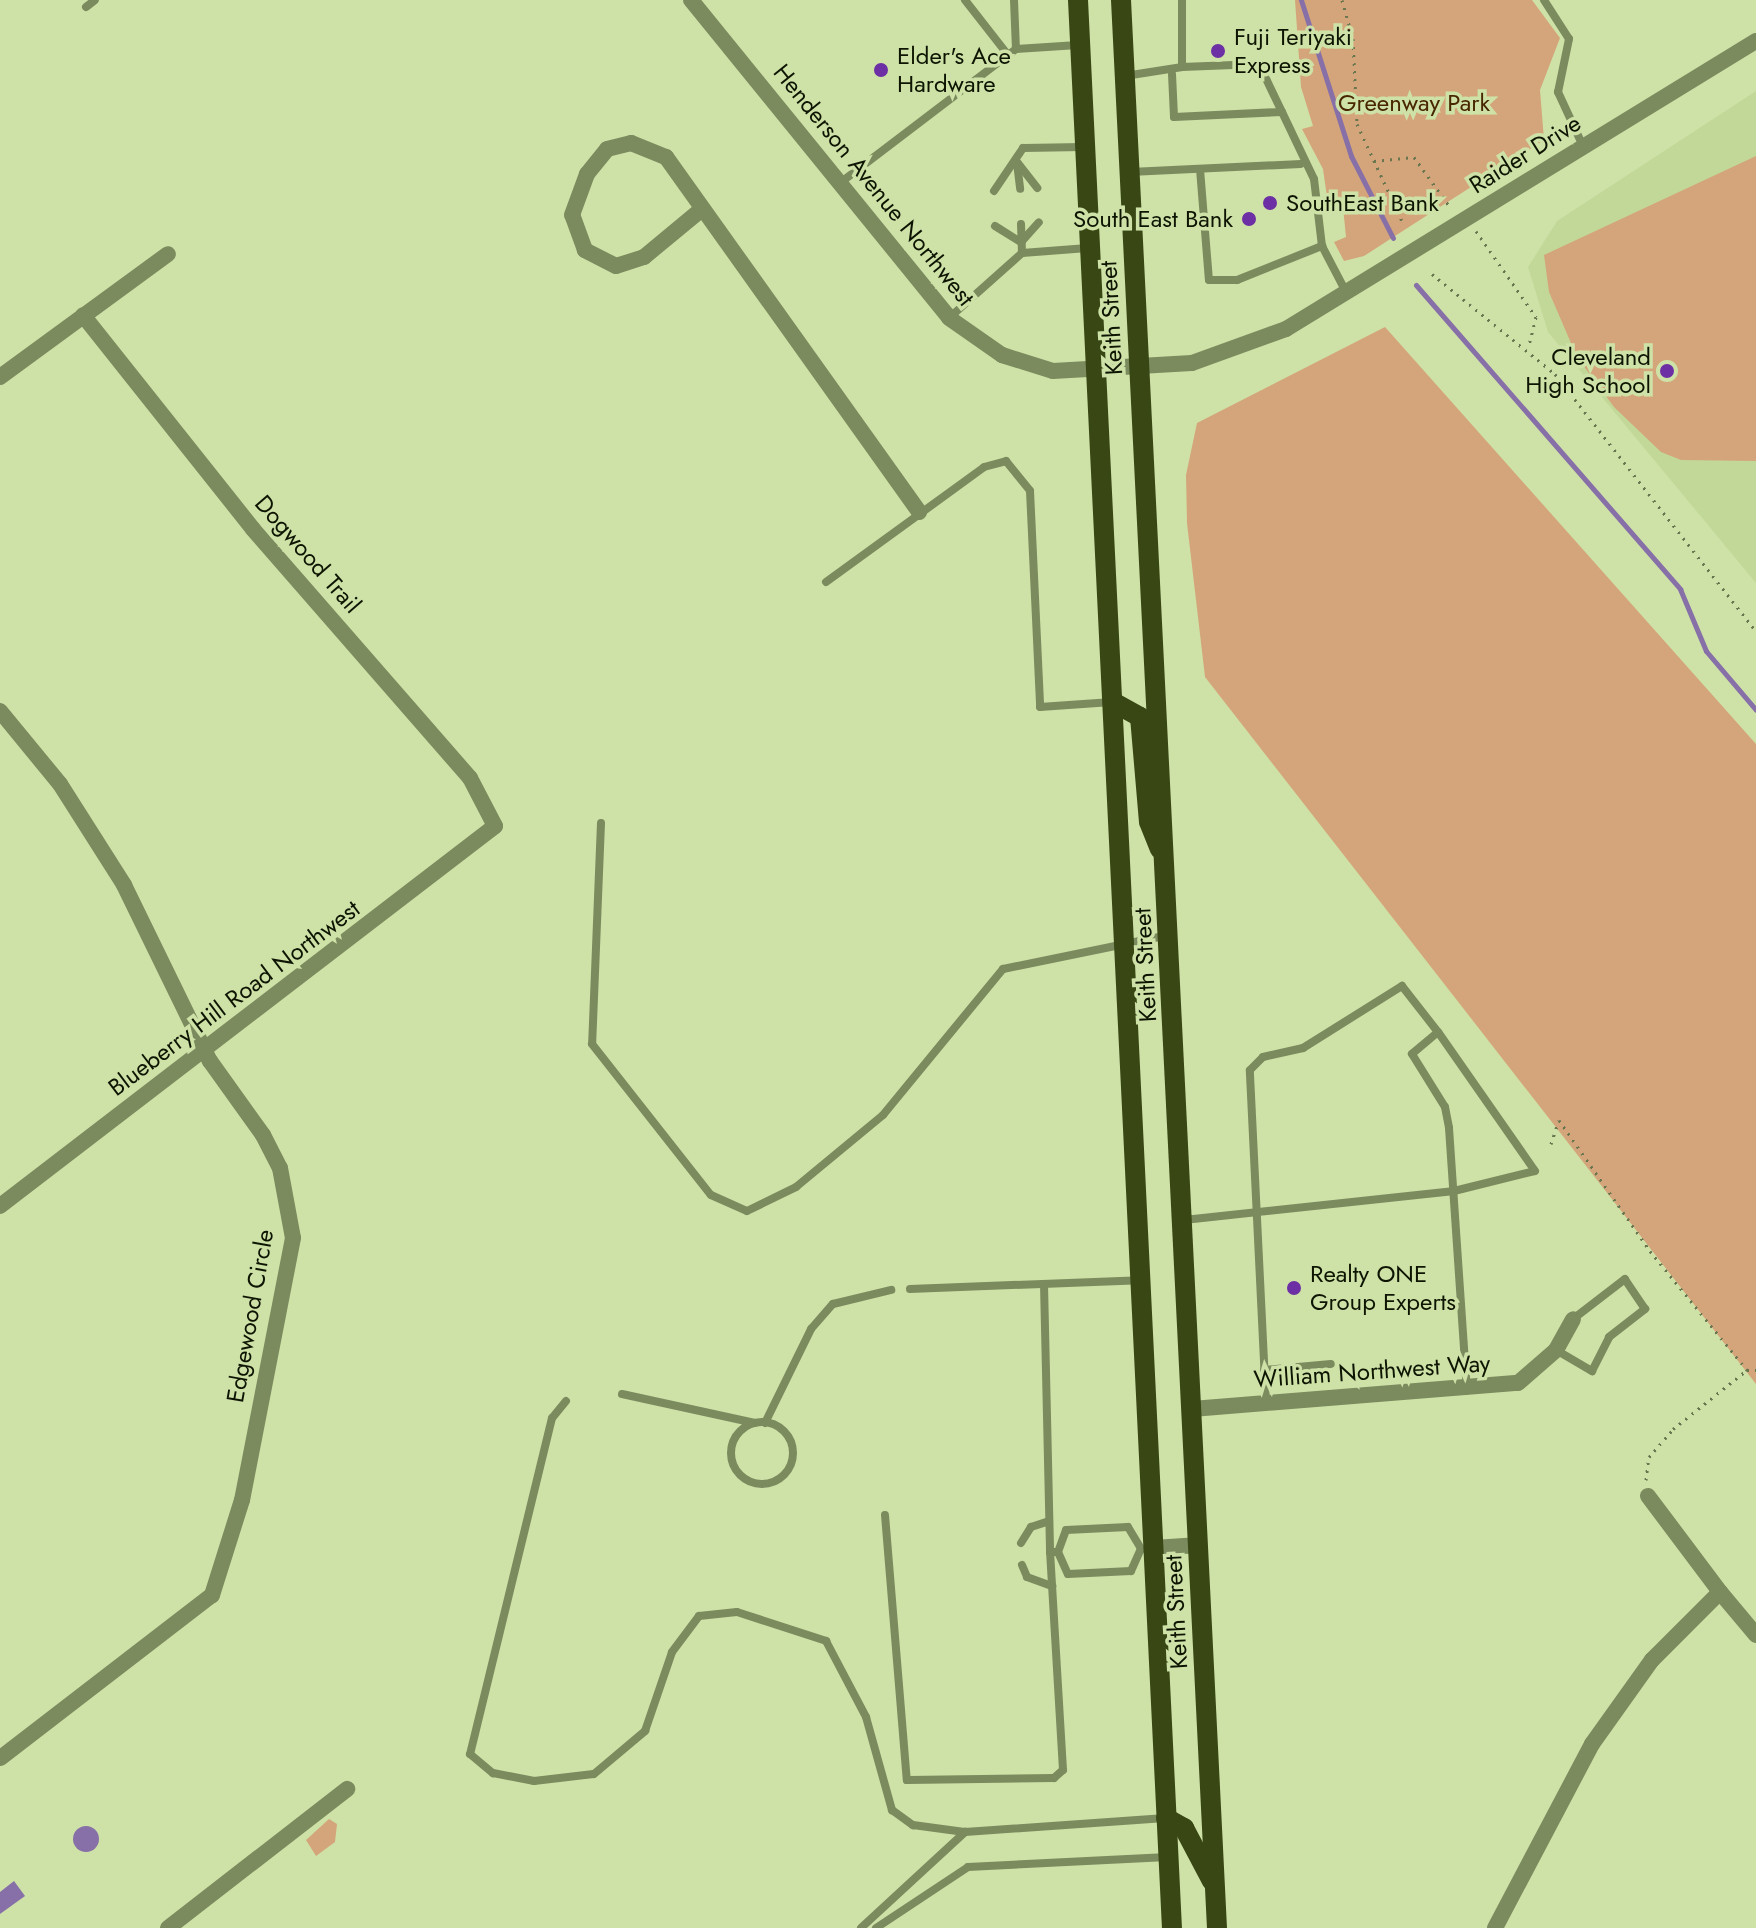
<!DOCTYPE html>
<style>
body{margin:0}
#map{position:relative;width:1756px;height:1928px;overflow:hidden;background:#cee2a8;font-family:Jost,sans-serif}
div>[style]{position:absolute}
.built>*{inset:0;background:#c2d898}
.green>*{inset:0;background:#d4a57a}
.water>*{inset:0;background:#876fa7}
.round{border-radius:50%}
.stream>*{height:5px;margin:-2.5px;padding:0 2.5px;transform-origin:2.5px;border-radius:2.5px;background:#876fa7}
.path>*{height:3px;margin-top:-1.5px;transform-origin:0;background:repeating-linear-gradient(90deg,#687650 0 2px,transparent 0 8px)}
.lane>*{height:8px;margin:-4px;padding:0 4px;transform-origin:4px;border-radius:4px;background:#7c8b5e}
.lane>.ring{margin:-4px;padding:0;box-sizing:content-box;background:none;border:8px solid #7c8b5e;border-radius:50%}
.street>*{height:16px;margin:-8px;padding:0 8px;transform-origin:8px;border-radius:8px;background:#7c8b5e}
.primary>*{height:20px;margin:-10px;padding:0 10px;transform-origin:10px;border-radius:10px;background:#394715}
.dots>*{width:22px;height:22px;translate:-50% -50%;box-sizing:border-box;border:4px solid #cee2a8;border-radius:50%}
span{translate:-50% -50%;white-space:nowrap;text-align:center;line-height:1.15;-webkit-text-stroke:7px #cee2a8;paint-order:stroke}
.poi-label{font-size:24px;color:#0d1401}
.left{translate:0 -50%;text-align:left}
.right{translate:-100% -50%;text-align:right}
.park-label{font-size:24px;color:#482600}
.street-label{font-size:24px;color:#0d1401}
</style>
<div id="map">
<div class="built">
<i style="clip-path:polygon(1756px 91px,1756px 583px,1548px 332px,1528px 267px,1557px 221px)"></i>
</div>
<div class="green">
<i style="clip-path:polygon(1295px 0,1532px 0,1560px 38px,1540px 90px,1544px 140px,1364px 256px,1344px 261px,1334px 242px,1346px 237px,1343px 207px,1328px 204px,1323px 169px,1302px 129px,1313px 126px,1301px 87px)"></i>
<i style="clip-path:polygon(1756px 156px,1756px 461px,1681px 460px,1661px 452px,1614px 407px,1577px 357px,1549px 292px,1544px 255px)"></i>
<i style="clip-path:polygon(1385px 327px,1756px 744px,1756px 1384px,1205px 677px,1187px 523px,1186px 475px,1197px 423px)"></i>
<i style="clip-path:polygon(329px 1819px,337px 1824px,335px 1842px,316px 1856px,306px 1840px)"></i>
</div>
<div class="water">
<i class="round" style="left:73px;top:1826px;width:26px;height:26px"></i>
<i style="clip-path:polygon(14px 1881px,25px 1896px,0 1914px,0 1892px)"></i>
</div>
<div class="stream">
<i style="left:1301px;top:0;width:164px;rotate:72.2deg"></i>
<i style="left:1351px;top:156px;width:92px;rotate:62.9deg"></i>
<i style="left:1416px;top:285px;width:403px;rotate:49deg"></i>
<i style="left:1680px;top:589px;width:67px;rotate:67.2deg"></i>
<i style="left:1706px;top:651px;width:77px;rotate:49.7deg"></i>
</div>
<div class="path">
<i style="left:1342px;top:0;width:41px;rotate:74.2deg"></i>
<i style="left:1353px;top:39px;width:85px;rotate:87.3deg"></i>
<i style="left:1357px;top:124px;width:107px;rotate:65.1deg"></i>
<i style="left:1374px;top:161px;width:40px;rotate:-5.7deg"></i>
<i style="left:1414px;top:157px;width:62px;rotate:54.2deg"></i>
<i style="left:1476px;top:231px;width:105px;rotate:55.1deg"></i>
<i style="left:1536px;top:317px;width:30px;rotate:104deg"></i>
<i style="left:1432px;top:274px;width:159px;rotate:39.1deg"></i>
<i style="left:1555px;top:374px;width:326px;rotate:52deg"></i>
<i style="left:1551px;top:1144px;width:25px;rotate:-72deg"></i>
<i style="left:1559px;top:1120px;width:160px;rotate:55.2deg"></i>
<i style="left:1650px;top:1251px;width:154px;rotate:50.8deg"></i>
<i style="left:1747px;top:1370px;width:9px"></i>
<i style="left:1646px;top:1480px;width:23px;rotate:-83deg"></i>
<i style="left:1649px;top:1457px;width:37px;rotate:-49deg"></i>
<i style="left:1673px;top:1429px;width:95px;rotate:-38.6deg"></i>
</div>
<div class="lane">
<i style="left:965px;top:0;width:70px;rotate:52deg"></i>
<i style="left:1014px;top:0;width:49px;rotate:87.7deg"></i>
<i style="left:1544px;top:0;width:46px;rotate:57.3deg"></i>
<i style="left:1569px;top:39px;width:54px;rotate:101.7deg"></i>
<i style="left:1558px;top:92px;width:60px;rotate:65.2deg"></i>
<i style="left:86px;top:7px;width:11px;rotate:-38deg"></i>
<i style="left:1172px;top:74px;width:43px;rotate:87.3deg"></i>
<i style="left:1174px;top:117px;width:108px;rotate:-2.7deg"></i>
<i style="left:1282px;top:112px;width:53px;rotate:-115.6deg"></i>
<i style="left:1259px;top:64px;width:77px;rotate:177.8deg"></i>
<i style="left:1125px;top:76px;width:58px;rotate:-9deg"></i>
<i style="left:1182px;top:67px;width:67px;rotate:-90deg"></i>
<i style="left:1282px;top:112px;width:74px;rotate:64.5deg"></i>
<i style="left:1314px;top:179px;width:67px;rotate:83.2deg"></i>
<i style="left:1322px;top:246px;width:52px;rotate:62.4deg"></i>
<i style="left:1017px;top:162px;width:33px;rotate:52deg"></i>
<i style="left:1017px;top:163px;width:26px;rotate:83deg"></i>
<i style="left:1200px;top:169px;width:111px;rotate:85.4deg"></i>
<i style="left:1209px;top:280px;width:28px"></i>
<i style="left:1237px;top:280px;width:92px;rotate:-21.8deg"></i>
<i style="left:1130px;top:172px;width:171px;rotate:-2.7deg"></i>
<i style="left:840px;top:183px;width:221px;rotate:-37.3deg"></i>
<i style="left:1016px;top:49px;width:62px;rotate:-3.7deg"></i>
<i style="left:994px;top:191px;width:52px;rotate:-56deg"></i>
<i style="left:1023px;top:148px;width:60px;rotate:-1deg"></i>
<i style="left:1021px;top:224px;width:29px;rotate:88deg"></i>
<i style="left:1022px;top:253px;width:66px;rotate:-4.3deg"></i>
<i style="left:995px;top:226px;width:31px;rotate:32deg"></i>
<i style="left:1022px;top:241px;width:25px;rotate:-48deg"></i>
<i style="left:949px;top:318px;width:98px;rotate:-41.7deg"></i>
<i style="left:826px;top:582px;width:195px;rotate:-36deg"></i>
<i style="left:984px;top:467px;width:23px;rotate:-15deg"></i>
<i style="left:1006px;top:461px;width:38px;rotate:51deg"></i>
<i style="left:1030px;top:491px;width:216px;rotate:87.3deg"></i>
<i style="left:1040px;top:707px;width:72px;rotate:-4deg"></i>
<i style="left:601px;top:823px;width:221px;rotate:92.3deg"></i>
<i style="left:592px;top:1044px;width:192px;rotate:51.8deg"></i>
<i style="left:711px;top:1195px;width:39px;rotate:24deg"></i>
<i style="left:747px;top:1211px;width:55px;rotate:-26.1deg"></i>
<i style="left:796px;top:1187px;width:113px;rotate:-39.6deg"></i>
<i style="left:883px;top:1115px;width:189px;rotate:-50.6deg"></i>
<i style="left:1003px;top:969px;width:168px;rotate:-11.6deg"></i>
<i style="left:1184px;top:1220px;width:272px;rotate:-6.1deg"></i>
<i style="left:1454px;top:1191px;width:83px;rotate:-13.9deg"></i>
<i style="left:1535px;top:1171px;width:169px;rotate:-124.9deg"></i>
<i style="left:1044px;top:1284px;width:268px;rotate:88.7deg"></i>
<i style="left:910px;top:1289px;width:230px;rotate:-2.2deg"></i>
<i style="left:1556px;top:1350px;width:42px;rotate:30.3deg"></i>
<i style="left:1592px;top:1371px;width:38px;rotate:-63deg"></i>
<i style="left:1609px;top:1337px;width:46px;rotate:-37.9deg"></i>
<i style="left:1645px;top:1309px;width:36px;rotate:-124deg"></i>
<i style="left:1625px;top:1279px;width:66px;rotate:142.4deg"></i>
<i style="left:1264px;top:1370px;width:67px;rotate:-5.1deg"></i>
<i style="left:622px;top:1394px;width:136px;rotate:12.3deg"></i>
<i style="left:566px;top:1401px;width:22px;rotate:129deg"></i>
<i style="left:552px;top:1418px;width:346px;rotate:103.7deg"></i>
<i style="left:470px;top:1754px;width:30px;rotate:40deg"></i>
<i style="left:493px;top:1773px;width:42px;rotate:11deg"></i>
<i style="left:534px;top:1781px;width:60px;rotate:-6.7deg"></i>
<i style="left:594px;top:1774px;width:67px;rotate:-40.1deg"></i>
<i style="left:645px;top:1731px;width:83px;rotate:-71.1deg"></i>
<i style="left:672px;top:1652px;width:45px;rotate:-53.1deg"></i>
<i style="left:699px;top:1616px;width:38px;rotate:-6deg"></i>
<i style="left:737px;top:1612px;width:94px;rotate:18deg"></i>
<i style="left:826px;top:1641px;width:86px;rotate:62.2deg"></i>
<i style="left:866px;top:1717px;width:97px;rotate:74.4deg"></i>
<i style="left:892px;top:1810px;width:26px;rotate:36deg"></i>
<i style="left:913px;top:1825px;width:52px;rotate:7.7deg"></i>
<i style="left:1266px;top:1402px;width:332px;rotate:-92.8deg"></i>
<i style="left:1250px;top:1070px;width:18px;rotate:-45deg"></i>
<i style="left:1263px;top:1057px;width:41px;rotate:-12.7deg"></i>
<i style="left:1303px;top:1048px;width:117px;rotate:-32.1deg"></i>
<i style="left:1402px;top:986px;width:58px;rotate:52deg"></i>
<i style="left:1438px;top:1032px;width:34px;rotate:140deg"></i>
<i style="left:1412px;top:1054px;width:62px;rotate:58.1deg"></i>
<i style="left:1445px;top:1107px;width:21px;rotate:79deg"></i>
<i style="left:1449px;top:1128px;width:263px;rotate:86.1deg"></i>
<i class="ring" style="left:731px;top:1422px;width:54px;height:54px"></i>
<i style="left:765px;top:1423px;width:105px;rotate:-63.9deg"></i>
<i style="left:811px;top:1329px;width:33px;rotate:-49deg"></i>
<i style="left:833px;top:1304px;width:60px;rotate:-13.6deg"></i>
<i style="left:885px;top:1515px;width:266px;rotate:85.3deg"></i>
<i style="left:907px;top:1780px;width:147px;rotate:-0.8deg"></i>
<i style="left:1054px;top:1778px;width:12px;rotate:-42deg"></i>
<i style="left:1063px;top:1770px;width:218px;rotate:-93.4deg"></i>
<i style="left:1050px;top:1552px;width:8px"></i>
<i style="left:1058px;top:1552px;width:23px;rotate:-70deg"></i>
<i style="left:1066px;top:1530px;width:62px;rotate:-2.8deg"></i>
<i style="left:1128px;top:1527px;width:26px;rotate:59deg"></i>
<i style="left:1021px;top:1543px;width:19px;rotate:-58deg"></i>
<i style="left:1031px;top:1527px;width:19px;rotate:-18deg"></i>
<i style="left:1058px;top:1552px;width:24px;rotate:66deg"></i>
<i style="left:1068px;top:1574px;width:63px;rotate:-2.7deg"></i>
<i style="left:1131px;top:1571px;width:24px;rotate:-66deg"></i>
<i style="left:1022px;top:1565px;width:13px;rotate:67deg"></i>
<i style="left:1027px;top:1577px;width:27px;rotate:20deg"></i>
<i style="left:861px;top:1928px;width:142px;rotate:-42.7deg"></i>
<i style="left:965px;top:1832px;width:201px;rotate:-4deg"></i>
<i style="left:876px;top:1928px;width:110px;rotate:-33.5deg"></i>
<i style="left:968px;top:1867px;width:200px;rotate:-2.9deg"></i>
</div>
<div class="street">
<i style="left:691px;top:0;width:409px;rotate:50.9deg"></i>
<i style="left:949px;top:318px;width:65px;rotate:34.9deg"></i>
<i style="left:1002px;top:355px;width:53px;rotate:17.4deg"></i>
<i style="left:1053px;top:371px;width:139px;rotate:-3.3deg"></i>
<i style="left:1192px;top:363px;width:100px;rotate:-19.9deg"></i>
<i style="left:1286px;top:329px;width:551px;rotate:-31.5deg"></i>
<i style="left:702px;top:209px;width:75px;rotate:140.4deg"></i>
<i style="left:644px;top:257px;width:29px;rotate:162deg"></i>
<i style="left:616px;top:266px;width:35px;rotate:-153deg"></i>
<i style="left:585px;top:250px;width:37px;rotate:-110deg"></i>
<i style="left:572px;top:215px;width:44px;rotate:-69.9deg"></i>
<i style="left:587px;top:174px;width:32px;rotate:-51deg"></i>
<i style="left:607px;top:149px;width:25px;rotate:-14deg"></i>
<i style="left:631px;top:143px;width:38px;rotate:22deg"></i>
<i style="left:666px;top:157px;width:436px;rotate:54.5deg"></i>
<i style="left:0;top:377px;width:208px;rotate:-36.2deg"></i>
<i style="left:0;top:711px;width:94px;rotate:50.6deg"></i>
<i style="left:60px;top:784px;width:120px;rotate:57.6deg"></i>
<i style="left:124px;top:885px;width:196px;rotate:64deg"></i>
<i style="left:210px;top:1061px;width:91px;rotate:54.4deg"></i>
<i style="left:263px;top:1135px;width:37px;rotate:63deg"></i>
<i style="left:280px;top:1168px;width:71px;rotate:79.5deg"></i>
<i style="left:293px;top:1238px;width:267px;rotate:101deg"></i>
<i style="left:242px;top:1500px;width:100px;rotate:107.5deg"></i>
<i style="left:212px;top:1595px;width:267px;rotate:142.4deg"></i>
<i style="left:0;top:1206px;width:624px;rotate:-37.51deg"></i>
<i style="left:495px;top:826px;width:54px;rotate:-117.5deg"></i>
<i style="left:470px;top:778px;width:330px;rotate:-131.1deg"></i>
<i style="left:253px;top:529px;width:273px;rotate:-128.5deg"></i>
<i style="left:1192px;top:1409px;width:327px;rotate:-4.6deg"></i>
<i style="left:1518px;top:1383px;width:50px;rotate:-41deg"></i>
<i style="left:1556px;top:1350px;width:35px;rotate:-61deg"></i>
<i style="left:1648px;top:1496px;width:120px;rotate:53.1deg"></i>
<i style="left:1154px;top:1548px;width:45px;rotate:-3.8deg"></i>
<i style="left:168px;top:1928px;width:227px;rotate:-37.8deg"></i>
<i style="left:1495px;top:1928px;width:208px;rotate:-62.2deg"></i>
<i style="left:1592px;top:1744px;width:103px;rotate:-54.5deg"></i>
<i style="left:1652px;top:1660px;width:96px;rotate:-45deg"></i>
<i style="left:1720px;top:1592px;width:56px;rotate:50.1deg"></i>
</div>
<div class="primary">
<i style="left:1078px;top:0;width:1930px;rotate:87.21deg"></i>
<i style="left:1121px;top:0;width:1930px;rotate:87.15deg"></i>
<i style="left:1113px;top:702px;width:31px;rotate:29deg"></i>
<i style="left:1140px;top:717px;width:105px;rotate:85.1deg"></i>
<i style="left:1149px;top:822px;width:29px;rotate:68deg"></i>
<i style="left:1166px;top:1818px;width:21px;rotate:29deg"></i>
<i style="left:1184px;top:1828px;width:60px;rotate:62.2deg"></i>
</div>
<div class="dots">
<i style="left:1218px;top:51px;background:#6c2fa4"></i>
<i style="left:881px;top:70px;background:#6c2fa4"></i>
<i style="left:1270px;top:203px;background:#6c2fa4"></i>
<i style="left:1249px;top:219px;background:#6c2fa4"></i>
<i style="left:1667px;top:371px;background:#6c2fa4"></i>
<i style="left:1294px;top:1288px;background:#6c2fa4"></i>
</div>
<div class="poi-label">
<span class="left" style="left:1234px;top:51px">Fuji Teriyaki<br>Express</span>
<span class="left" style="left:897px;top:70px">Elder's Ace<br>Hardware</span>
<span class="left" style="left:1286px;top:203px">SouthEast Bank</span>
<span class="right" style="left:1233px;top:219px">South East Bank</span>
<span class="right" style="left:1651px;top:371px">Cleveland<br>High School</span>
<span class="left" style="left:1310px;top:1288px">Realty ONE<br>Group Experts</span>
</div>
<div class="park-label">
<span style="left:1414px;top:103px">Greenway Park</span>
</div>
<div class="street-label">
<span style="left:1525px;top:154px;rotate:-32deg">Raider Drive</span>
<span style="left:874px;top:185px;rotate:51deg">Henderson Avenue Northwest</span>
<span style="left:1111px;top:318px;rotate:-93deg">Keith Street</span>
<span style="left:308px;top:554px;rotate:49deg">Dogwood Trail</span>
<span style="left:1145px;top:965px;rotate:-93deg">Keith Street</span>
<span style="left:234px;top:998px;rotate:-37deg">Blueberry Hill Road Northwest</span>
<span style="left:250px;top:1316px;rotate:-80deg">Edgewood Circle</span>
<span style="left:1372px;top:1371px;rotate:-4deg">William Northwest Way</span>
<span style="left:1176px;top:1612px;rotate:-93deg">Keith Street</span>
</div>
</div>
